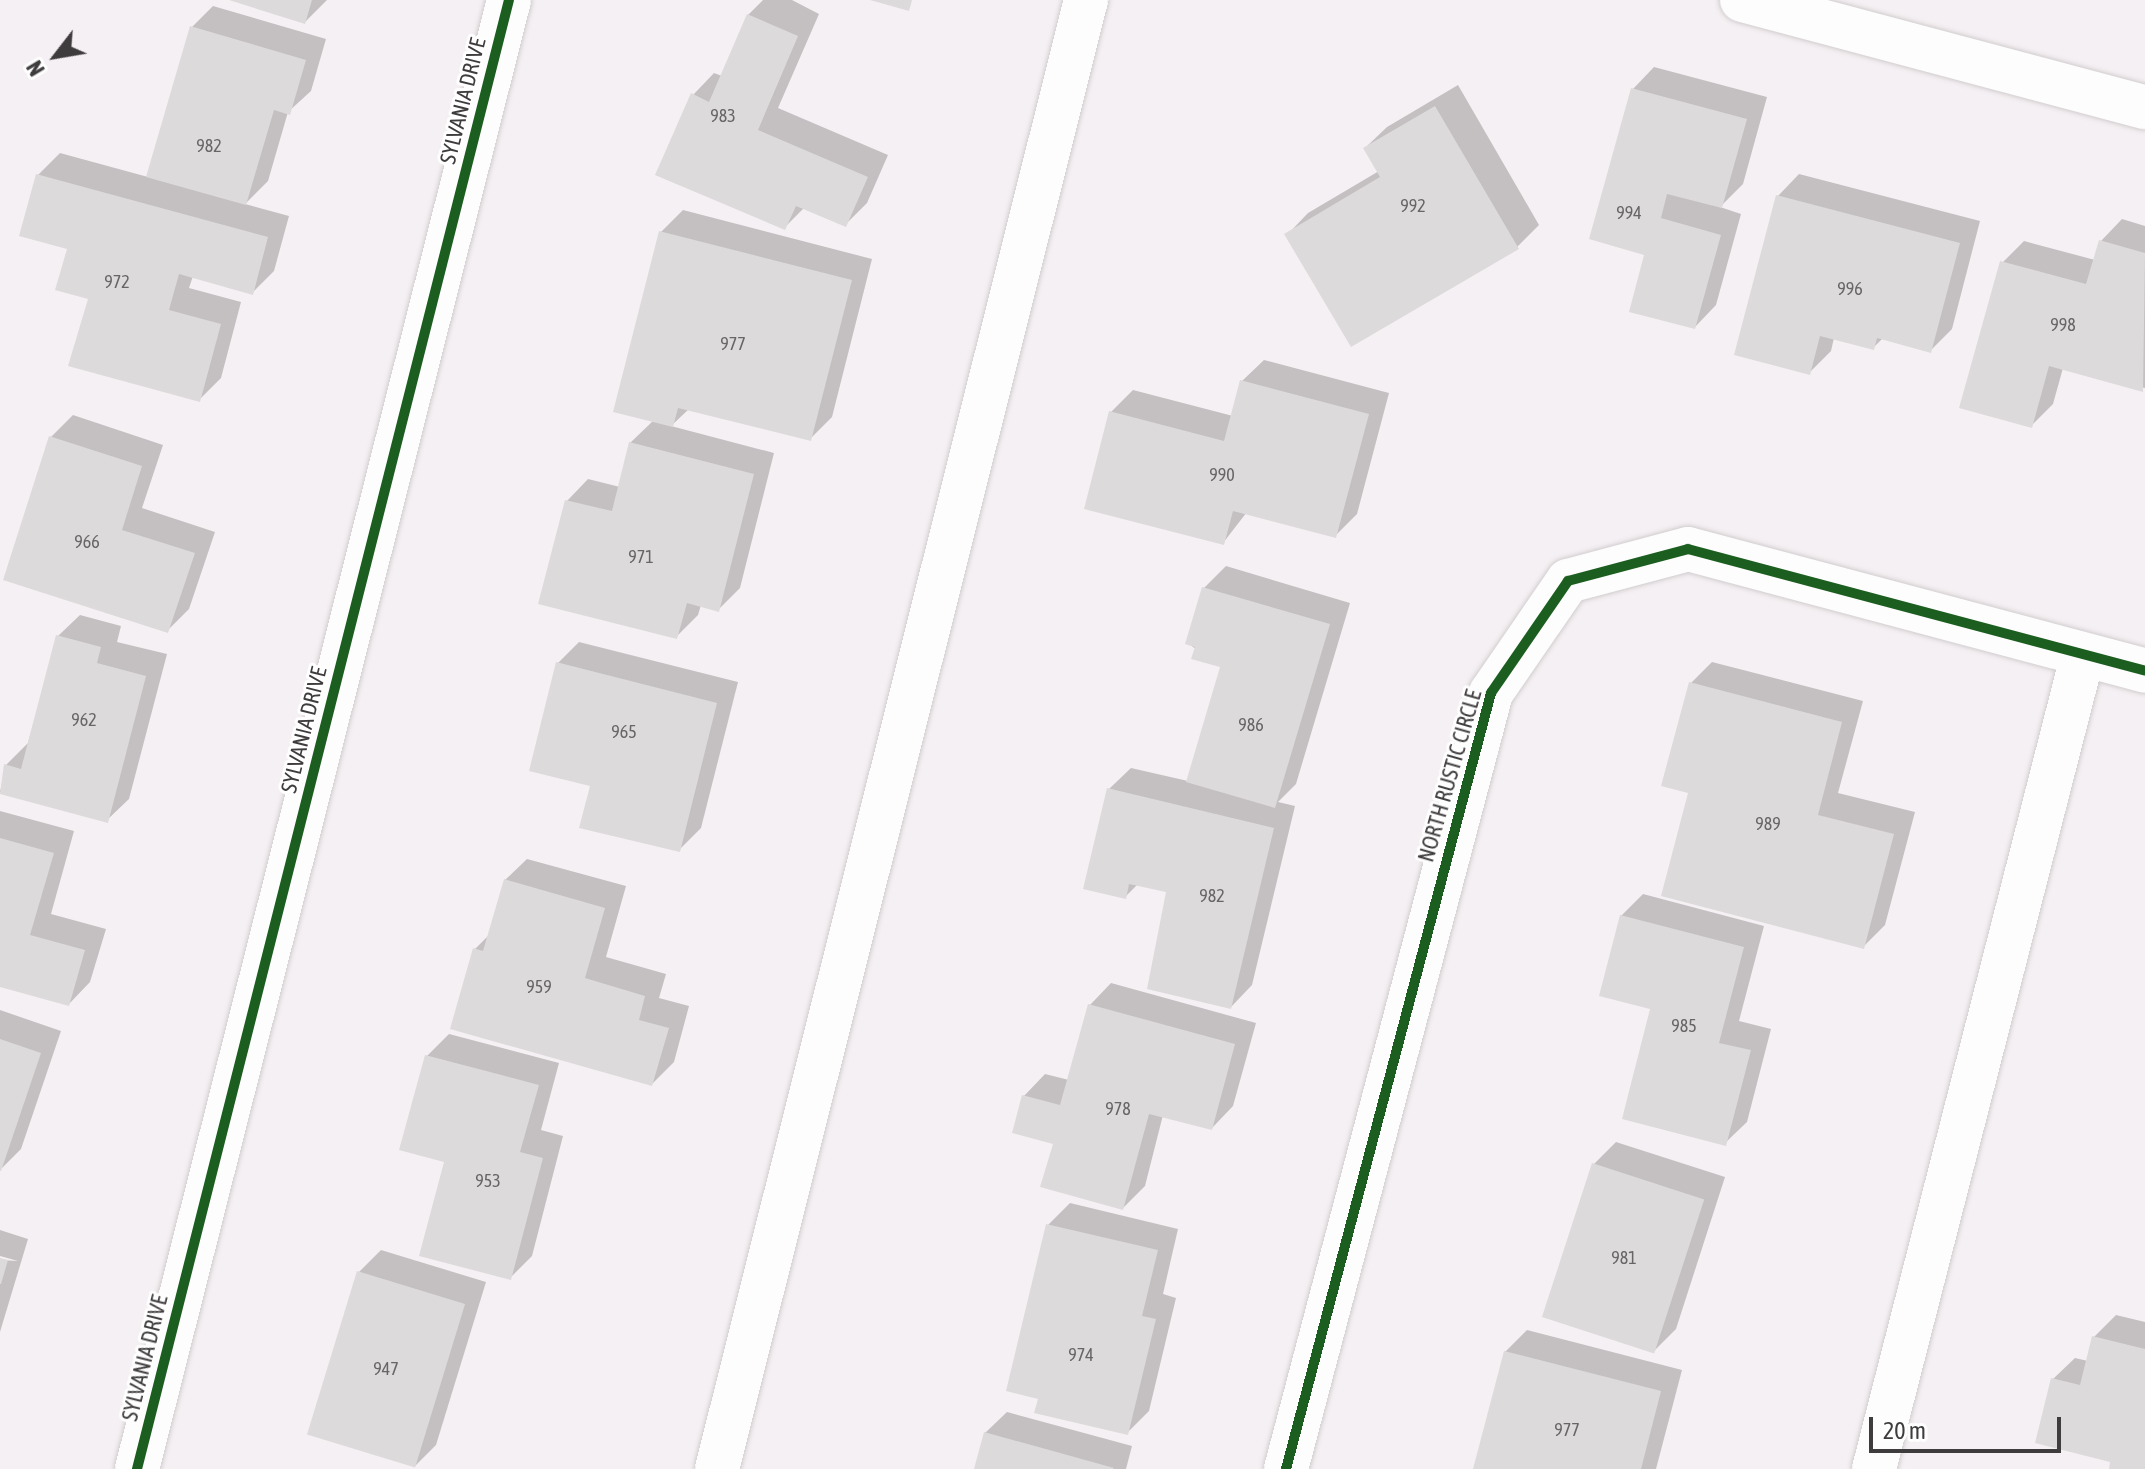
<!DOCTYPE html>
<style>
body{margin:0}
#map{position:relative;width:2145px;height:1469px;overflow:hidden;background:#f5f0f3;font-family:"Asap Condensed",sans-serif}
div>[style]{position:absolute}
.shadow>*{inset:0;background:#0003}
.building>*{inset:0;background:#dddadb;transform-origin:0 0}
.roads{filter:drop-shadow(0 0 2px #d1cdcf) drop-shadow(0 0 2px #d1cdcf)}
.minor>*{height:44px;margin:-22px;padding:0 22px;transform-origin:22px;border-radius:22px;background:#fefdfd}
.cycleway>*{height:10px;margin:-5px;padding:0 5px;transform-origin:5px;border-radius:5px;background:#1b5e20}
span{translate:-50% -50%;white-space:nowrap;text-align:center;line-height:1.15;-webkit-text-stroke:6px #fefefe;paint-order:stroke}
.number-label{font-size:18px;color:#686567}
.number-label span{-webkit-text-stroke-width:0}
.street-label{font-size:22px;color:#3f3c3e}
.north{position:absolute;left:16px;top:16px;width:80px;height:80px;-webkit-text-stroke:6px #fefefe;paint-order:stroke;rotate:239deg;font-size:22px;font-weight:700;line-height:32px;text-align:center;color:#3f3c3e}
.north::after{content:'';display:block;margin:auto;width:28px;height:36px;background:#3f3c3e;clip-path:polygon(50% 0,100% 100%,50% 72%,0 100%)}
.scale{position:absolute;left:1869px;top:1417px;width:192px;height:36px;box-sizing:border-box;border:4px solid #3f3c3e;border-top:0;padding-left:10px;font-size:24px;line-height:28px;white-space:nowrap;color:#3f3c3e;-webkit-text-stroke:6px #fefefe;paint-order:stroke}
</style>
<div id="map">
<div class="shadow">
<i style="clip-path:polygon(233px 0,327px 0,305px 22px)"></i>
<i style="clip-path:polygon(763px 0,792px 0,819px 14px,778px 108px,888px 155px,867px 203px,845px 225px,805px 207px,784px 228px,693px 95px,714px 73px,722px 76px,748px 15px)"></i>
<i style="clip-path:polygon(213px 6px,326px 39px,311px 91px,288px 112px,268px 181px,245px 204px,289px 216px,274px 271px,252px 293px,193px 276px,189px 288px,241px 302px,221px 378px,199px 400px,90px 297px,38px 175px,60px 153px,148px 177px,192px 27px)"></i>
<i style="clip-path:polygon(1654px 67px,1767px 97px,1743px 184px,1720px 207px,1741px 214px,1716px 305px,1695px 327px,1647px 254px,1633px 89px)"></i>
<i style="clip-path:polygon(1458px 85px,1539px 225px,1517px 247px,1287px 235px,1308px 213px,1379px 171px,1365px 148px,1387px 127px)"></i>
<i style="clip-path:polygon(1799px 174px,1980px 221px,1952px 329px,1930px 351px,1883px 338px,1873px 348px,1834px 338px,1831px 351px,1809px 373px,1778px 196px)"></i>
<i style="clip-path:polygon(683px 210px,872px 259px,832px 417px,810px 439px,689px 409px,671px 426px,774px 453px,740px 588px,719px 609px,701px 605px,698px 615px,676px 637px,567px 501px,588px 479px,620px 487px,630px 443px,654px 420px,661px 232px)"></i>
<i style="clip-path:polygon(2122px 219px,2145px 226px,2145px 388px,2063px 368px,2053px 404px,2031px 426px,2002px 263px,2024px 241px,2095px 260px,2101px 241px)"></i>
<i style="clip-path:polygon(1264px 360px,1389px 393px,1357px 514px,1335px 536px,1247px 512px,1223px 543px,1111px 412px,1133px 390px,1233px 416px,1242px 381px)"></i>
<i style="clip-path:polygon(73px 415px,163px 445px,142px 508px,215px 532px,189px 609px,167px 631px,51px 437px)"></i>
<i style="clip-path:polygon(1226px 566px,1350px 603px,1296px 784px,1278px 802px,1295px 806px,1252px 985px,1231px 1007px,1169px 891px,1138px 884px,1125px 897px,1109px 789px,1131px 768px,1188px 781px,1222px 666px,1187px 643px,1204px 588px)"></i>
<i style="clip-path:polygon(80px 615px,121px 626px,117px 642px,167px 654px,129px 799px,107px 820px,0 792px,6px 765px,28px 743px,58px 636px)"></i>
<i style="clip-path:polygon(579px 642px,738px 682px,701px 828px,679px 850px,593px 784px,558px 663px)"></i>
<i style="clip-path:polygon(1712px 662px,1863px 701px,1838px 793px,1915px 812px,1885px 925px,1863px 947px,1690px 792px,1691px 683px)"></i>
<i style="clip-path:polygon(0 811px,74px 831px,51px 914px,106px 929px,90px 982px,69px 1004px,0 985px)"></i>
<i style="clip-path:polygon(527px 859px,626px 886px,606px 957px,666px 974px,659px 998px,689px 1006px,674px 1062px,652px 1084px,475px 949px,491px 933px,505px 880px)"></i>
<i style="clip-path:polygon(1643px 894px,1764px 926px,1739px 1021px,1771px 1029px,1747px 1122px,1725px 1143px,1652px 1007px,1621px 916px)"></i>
<i style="clip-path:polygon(1111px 983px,1256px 1023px,1233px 1106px,1212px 1128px,1163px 1115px,1145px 1186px,1123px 1208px,1055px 1143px,1024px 1096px,1045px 1074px,1069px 1080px,1090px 1005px)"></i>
<i style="clip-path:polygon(0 1010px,61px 1031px,21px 1149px,0 1170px)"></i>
<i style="clip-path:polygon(449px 1034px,559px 1063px,541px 1130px,563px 1136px,532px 1256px,510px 1278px,447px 1160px,427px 1056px)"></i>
<i style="clip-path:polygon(1616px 1142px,1725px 1177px,1676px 1329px,1654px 1351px,1594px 1164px)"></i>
<i style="clip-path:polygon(1070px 1203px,1178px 1229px,1163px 1294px,1176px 1298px,1149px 1411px,1127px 1433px,1040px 1397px,1048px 1225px)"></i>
<i style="clip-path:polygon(0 1230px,28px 1239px,0 1332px,0 1260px,18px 1261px,0 1256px)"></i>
<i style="clip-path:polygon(381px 1250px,486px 1282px,436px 1445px,415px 1466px,359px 1272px)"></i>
<i style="clip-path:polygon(2116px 1315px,2145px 1322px,2145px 1469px,2111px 1469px,2113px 1461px,2053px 1379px,2075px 1358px,2088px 1361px,2094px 1337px)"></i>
<i style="clip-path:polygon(1527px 1330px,1682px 1370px,1656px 1469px,1479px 1469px,1505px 1352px)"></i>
<i style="clip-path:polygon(1007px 1412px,1132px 1446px,1126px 1469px,976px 1469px,985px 1433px)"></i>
</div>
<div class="building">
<i style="clip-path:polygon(229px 0,312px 0,305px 24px)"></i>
<i style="clip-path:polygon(870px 0,912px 0,909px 11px)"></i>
<i style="clip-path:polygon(747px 14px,798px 36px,758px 130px,868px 177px,846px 227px,796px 206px,785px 230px,655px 175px,691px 93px,709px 102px)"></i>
<i style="clip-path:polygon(190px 26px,306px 60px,290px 115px,274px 110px,246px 205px,146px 177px)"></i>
<i style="clip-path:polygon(1631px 88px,1747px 119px,1722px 208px,1667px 194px,1661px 218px,1721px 235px,1695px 329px,1629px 312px,1644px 255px,1589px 239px)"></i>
<i style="clip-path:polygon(1435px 106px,1519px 249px,1351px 347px,1284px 234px,1380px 177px,1363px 148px)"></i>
<i style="clip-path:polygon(36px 174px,268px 237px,253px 295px,179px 274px,169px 310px,221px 324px,200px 402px,68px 366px,88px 299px,55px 290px,67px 249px,19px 236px)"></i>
<i style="clip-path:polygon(1776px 195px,1960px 243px,1931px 353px,1877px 338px,1874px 350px,1820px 336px,1810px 375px,1734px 355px)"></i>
<i style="clip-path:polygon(659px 231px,852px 280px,811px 441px,678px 408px,673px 427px,613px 412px)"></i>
<i style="clip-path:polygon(2099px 240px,2145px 253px,2143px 392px,2049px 366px,2032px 428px,1959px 408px,2000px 261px,2086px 284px)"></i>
<i style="clip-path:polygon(1240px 380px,1369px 414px,1336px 538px,1233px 511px,1224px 545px,1084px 509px,1109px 411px,1224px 441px)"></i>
<i style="clip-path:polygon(49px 436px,142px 466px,122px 530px,195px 553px,168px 633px,3px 580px)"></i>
<i style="clip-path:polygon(629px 442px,754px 474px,719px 612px,687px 603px,677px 639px,538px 604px,565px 500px,612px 511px)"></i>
<i style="clip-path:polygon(1202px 587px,1330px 624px,1275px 808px,1186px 782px,1220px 667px,1191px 659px,1195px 647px,1185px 644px)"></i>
<i style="clip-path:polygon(56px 635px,101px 647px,97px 663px,146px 676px,108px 823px,0 794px,4px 764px,21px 769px)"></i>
<i style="clip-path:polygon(556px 662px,717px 703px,680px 852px,579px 828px,590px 786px,529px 771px)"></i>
<i style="clip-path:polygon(1689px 682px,1842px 722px,1818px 815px,1894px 834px,1864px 949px,1661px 896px,1688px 793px,1661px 786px)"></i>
<i style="clip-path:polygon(1107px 788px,1274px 828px,1231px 1009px,1147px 989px,1166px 892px,1129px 884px,1126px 899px,1083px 889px)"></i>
<i style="clip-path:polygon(0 838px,54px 853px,30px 935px,85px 950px,69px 1006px,0 987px)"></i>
<i style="clip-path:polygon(504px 879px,605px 908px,585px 978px,645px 996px,639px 1020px,669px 1028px,652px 1086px,450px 1029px,473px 948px,483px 951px)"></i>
<i style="clip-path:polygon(1620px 915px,1744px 947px,1719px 1043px,1751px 1050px,1726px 1146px,1622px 1119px,1650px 1009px,1599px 996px)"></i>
<i style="clip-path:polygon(1088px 1004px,1235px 1044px,1212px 1130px,1149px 1114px,1123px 1210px,1040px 1187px,1053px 1144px,1012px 1133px,1022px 1095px,1060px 1105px)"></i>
<i style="clip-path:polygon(0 1039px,41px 1053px,1px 1171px,0 1171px)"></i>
<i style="clip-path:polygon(425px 1055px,539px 1085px,520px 1152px,543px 1158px,511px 1280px,419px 1256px,444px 1162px,399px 1150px)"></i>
<i style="left:1592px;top:1163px;width:118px;height:162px;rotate:18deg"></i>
<i style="clip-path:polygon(1046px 1224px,1158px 1250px,1142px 1316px,1156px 1319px,1128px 1435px,1034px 1413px,1038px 1399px,1006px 1391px)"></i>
<i style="clip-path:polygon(0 1258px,8px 1260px,1px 1284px,0 1284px)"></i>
<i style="left:357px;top:1271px;width:113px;height:171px;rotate:17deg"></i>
<i style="clip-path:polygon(2092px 1336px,2145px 1349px,2145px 1469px,2109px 1469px,2110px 1462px,2035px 1443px,2051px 1378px,2080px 1385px)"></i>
<i style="clip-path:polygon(1504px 1351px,1661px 1391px,1641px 1469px,1473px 1469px)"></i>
<i style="clip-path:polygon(984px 1432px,1114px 1468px,1113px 1469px,974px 1469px)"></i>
</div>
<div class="roads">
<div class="minor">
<i style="left:1742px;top:0;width:417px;rotate:14.9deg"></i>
<i style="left:137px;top:1469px;width:1515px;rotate:-75.79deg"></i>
<i style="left:717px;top:1469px;width:1515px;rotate:-75.9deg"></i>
<i style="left:1286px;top:1469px;width:803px;rotate:-75.2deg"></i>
<i style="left:1491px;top:693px;width:136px;rotate:-55.5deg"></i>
<i style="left:1568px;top:581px;width:124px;rotate:-14.9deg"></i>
<i style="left:1688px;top:549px;width:473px;rotate:14.9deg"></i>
<i style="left:1874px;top:1469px;width:841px;rotate:-75.62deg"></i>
</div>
</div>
<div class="cycleway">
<i style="left:137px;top:1469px;width:1515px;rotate:-75.79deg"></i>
<i style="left:1286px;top:1469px;width:803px;rotate:-75.2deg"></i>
<i style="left:1491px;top:693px;width:136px;rotate:-55.5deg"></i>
<i style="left:1568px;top:581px;width:124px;rotate:-14.9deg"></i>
<i style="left:1688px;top:549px;width:473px;rotate:14.9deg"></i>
</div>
<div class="number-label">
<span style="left:723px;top:116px">983</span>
<span style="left:209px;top:146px">982</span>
<span style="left:1413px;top:206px">992</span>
<span style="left:1629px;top:213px">994</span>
<span style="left:117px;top:282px">972</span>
<span style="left:1850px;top:289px">996</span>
<span style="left:2063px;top:325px">998</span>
<span style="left:733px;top:344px">977</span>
<span style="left:1222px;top:475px">990</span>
<span style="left:87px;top:542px">966</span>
<span style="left:641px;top:557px">971</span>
<span style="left:84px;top:720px">962</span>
<span style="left:1251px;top:725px">986</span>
<span style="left:624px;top:732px">965</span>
<span style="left:1768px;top:824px">989</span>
<span style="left:1212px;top:896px">982</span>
<span style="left:539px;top:987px">959</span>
<span style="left:1684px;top:1026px">985</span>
<span style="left:1118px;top:1109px">978</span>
<span style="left:488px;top:1181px">953</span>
<span style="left:1624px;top:1258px">981</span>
<span style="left:1081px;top:1355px">974</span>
<span style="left:386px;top:1369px">947</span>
<span style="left:1567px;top:1430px">977</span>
</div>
<div class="street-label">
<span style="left:463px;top:101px;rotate:-76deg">SYLVANIA DRIVE</span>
<span style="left:304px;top:730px;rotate:-76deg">SYLVANIA DRIVE</span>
<span style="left:1450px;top:776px;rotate:-74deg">NORTH RUSTIC CIRCLE</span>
<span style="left:145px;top:1358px;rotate:-76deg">SYLVANIA DRIVE</span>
</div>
<div class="north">N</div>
<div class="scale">20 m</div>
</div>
